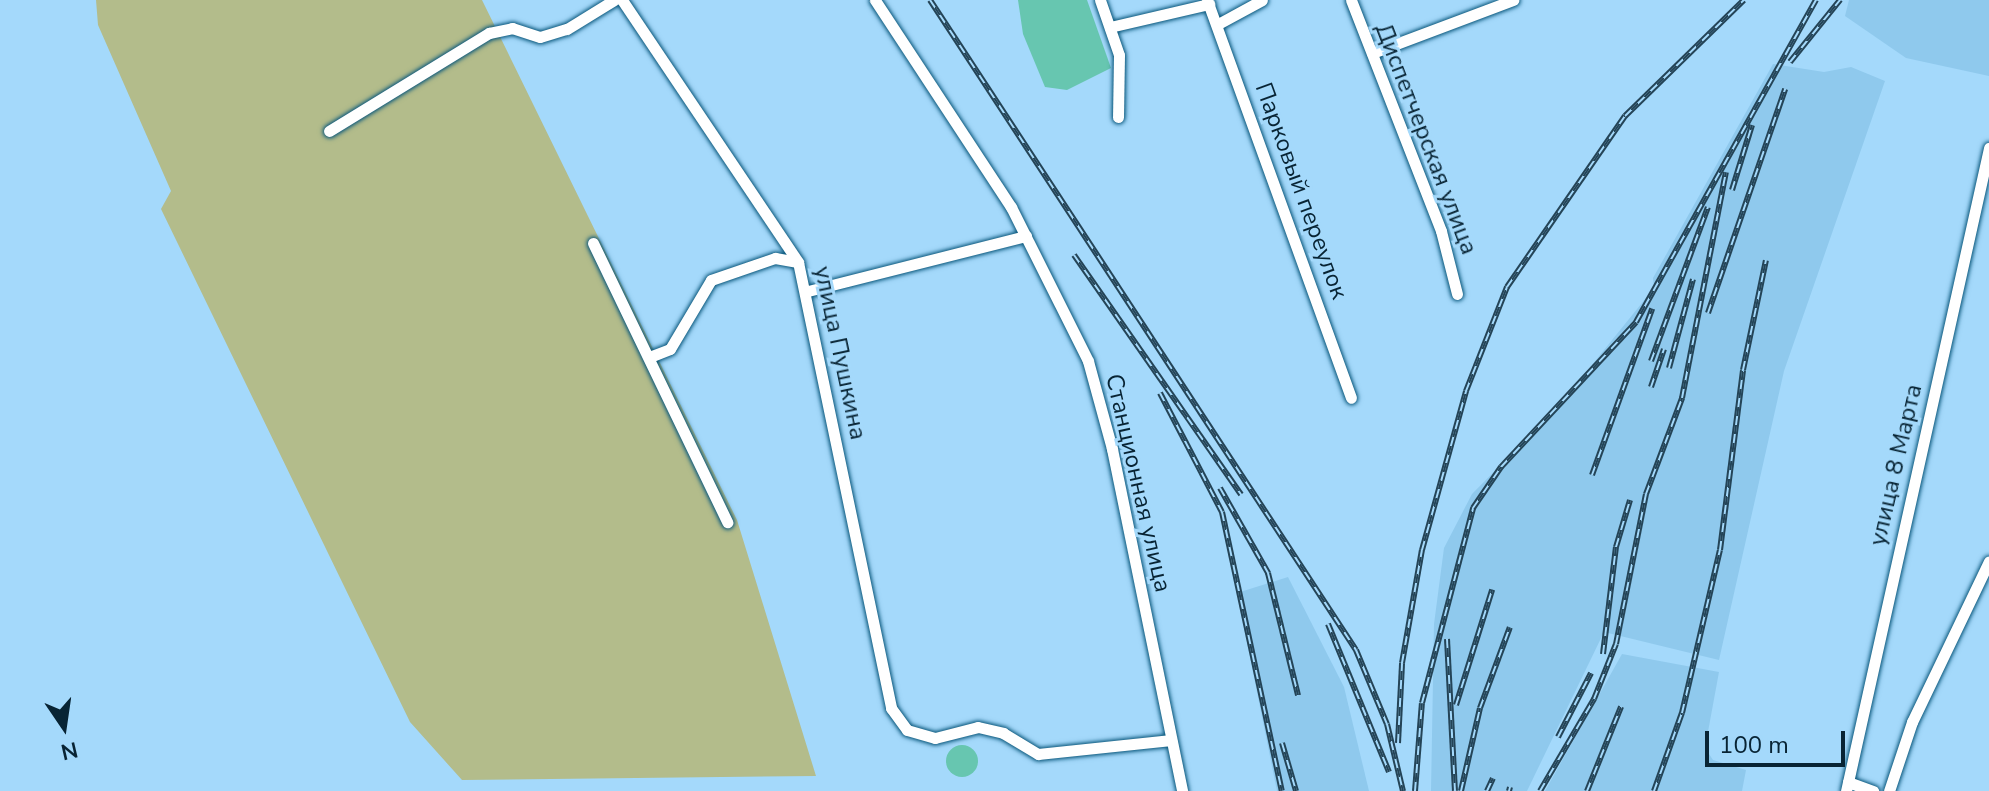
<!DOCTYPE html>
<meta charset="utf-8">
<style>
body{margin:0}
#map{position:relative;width:1989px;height:791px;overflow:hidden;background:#a4d9fb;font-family:"Nunito Sans",sans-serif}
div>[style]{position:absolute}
.built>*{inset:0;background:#8fc9ed}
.green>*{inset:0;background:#b3bc8b}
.water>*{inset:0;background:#67c6b0}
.round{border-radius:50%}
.roads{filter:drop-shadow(0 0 2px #08567b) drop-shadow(0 0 2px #08567b)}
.street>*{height:11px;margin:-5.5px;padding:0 5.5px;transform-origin:5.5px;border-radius:5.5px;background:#fff}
.rail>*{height:6px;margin-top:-3px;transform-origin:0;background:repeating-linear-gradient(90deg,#a4d9fb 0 9px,#244457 0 18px);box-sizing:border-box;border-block:2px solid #244457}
span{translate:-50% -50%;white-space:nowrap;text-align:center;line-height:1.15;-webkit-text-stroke:6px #a4d9fb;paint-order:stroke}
.street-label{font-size:24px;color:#082434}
.north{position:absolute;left:24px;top:687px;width:80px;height:80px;-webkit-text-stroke:6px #a4d9fb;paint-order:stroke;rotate:167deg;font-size:22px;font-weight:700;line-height:32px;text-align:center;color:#082434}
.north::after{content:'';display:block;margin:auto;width:28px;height:36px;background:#082434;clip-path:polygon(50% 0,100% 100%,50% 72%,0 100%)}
.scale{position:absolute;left:1705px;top:731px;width:140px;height:36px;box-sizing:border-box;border:4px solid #082434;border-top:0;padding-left:10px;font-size:24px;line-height:28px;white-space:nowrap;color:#082434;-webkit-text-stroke:6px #a4d9fb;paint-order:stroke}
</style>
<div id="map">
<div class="built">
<i style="clip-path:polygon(1849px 0,1989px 0,1989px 76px,1906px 58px,1845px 16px)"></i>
<i style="clip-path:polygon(1773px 64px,1824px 72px,1851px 67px,1885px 81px,1784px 371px,1719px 660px,1604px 632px,1527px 791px,1431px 791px,1434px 624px,1444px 548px,1472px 494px,1558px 407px,1654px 288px,1653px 278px)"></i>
<i style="clip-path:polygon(1288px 577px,1344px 687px,1369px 791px,1277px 791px,1237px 593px)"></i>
<i style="clip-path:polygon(1622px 654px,1719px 672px,1705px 748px,1713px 760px,1746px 770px,1742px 791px,1545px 791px)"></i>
</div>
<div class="green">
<i style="clip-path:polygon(96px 0,482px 0,737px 520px,816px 776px,462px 780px,410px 722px,161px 209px,171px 191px,98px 25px)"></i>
</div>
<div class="water">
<i style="clip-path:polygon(1018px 0,1087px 0,1111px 68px,1067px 90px,1045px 87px,1023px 34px)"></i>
<i class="round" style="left:946px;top:745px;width:32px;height:32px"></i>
</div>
<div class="roads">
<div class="street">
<i style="left:622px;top:0;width:316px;rotate:56.1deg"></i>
<i style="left:798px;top:262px;width:456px;rotate:78.2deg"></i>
<i style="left:891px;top:708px;width:27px;rotate:54deg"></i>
<i style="left:907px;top:730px;width:29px;rotate:16deg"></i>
<i style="left:935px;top:738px;width:44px;rotate:-14.3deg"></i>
<i style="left:978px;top:727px;width:26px;rotate:13deg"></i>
<i style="left:1003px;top:733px;width:41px;rotate:31deg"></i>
<i style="left:1038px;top:754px;width:134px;rotate:-6deg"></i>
<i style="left:875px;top:0;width:248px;rotate:56.7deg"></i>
<i style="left:1011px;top:207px;width:172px;rotate:63.4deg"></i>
<i style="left:1088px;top:361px;width:91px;rotate:74.7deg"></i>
<i style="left:1112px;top:449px;width:349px;rotate:78.4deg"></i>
<i style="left:1100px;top:0;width:58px;rotate:70.9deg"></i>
<i style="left:1119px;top:55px;width:62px;rotate:90.9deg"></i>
<i style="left:1207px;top:0;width:423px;rotate:70.1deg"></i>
<i style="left:1351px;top:0;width:248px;rotate:68.7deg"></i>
<i style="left:1441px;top:231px;width:65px;rotate:75.7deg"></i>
<i style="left:1218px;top:24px;width:50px;rotate:-28.6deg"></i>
<i style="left:1110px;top:27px;width:102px;rotate:-13.1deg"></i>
<i style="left:1372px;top:53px;width:151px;rotate:-20.6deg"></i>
<i style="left:329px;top:131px;width:188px;rotate:-31.5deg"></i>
<i style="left:489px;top:33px;width:24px;rotate:-12deg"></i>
<i style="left:512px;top:28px;width:29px;rotate:18deg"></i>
<i style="left:540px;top:37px;width:28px;rotate:-17deg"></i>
<i style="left:567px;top:29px;width:55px;rotate:-31.7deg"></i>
<i style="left:593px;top:243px;width:310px;rotate:64.3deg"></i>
<i style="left:808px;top:291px;width:225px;rotate:-14.2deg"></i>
<i style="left:652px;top:356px;width:19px;rotate:-21deg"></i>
<i style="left:670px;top:349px;width:80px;rotate:-59.3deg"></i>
<i style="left:711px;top:280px;width:68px;rotate:-19deg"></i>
<i style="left:775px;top:258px;width:23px;rotate:10deg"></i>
<i style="left:1848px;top:782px;width:27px;rotate:20deg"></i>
<i style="left:1846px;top:791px;width:659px;rotate:-77.46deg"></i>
<i style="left:1889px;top:791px;width:73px;rotate:-71.6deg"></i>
<i style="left:1912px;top:722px;width:178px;rotate:-64.4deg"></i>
</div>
</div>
<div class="rail">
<i style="left:930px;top:0;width:777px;rotate:56.76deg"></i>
<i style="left:1356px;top:650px;width:80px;rotate:67.3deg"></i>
<i style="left:1387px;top:724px;width:69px;rotate:76.6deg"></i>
<i style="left:1790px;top:62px;width:80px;rotate:-51.1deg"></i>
<i style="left:1732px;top:190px;width:68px;rotate:-72.9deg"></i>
<i style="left:1074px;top:255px;width:292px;rotate:55.1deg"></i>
<i style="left:1708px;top:313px;width:237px;rotate:-71deg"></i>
<i style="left:1651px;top:361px;width:164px;rotate:-69.7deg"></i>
<i style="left:1669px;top:368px;width:92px;rotate:-74.9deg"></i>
<i style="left:1651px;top:387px;width:40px;rotate:-71.1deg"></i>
<i style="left:1160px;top:393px;width:134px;rotate:62.5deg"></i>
<i style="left:1222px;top:512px;width:285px;rotate:77.9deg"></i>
<i style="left:1592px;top:475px;width:177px;rotate:-70.1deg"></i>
<i style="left:1220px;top:488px;width:98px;rotate:60.5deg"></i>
<i style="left:1268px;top:573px;width:126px;rotate:76.2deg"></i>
<i style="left:1328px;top:624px;width:160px;rotate:67.6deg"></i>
<i style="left:1447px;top:639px;width:152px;rotate:87deg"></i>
<i style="left:1603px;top:654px;width:108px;rotate:-83.1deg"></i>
<i style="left:1616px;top:547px;width:49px;rotate:-73.4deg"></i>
<i style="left:1456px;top:705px;width:121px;rotate:-72.6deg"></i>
<i style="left:1558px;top:737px;width:72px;rotate:-62.7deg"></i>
<i style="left:1282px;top:743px;width:50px;rotate:73.7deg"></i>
<i style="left:1398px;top:743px;width:80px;rotate:-87.1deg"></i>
<i style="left:1402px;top:663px;width:115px;rotate:-80deg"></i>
<i style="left:1422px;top:550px;width:165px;rotate:-74.5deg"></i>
<i style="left:1466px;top:391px;width:112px;rotate:-68.5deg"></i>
<i style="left:1507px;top:287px;width:208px;rotate:-55.4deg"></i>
<i style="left:1625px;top:116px;width:166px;rotate:-44.3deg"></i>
<i style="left:1415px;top:791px;width:88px;rotate:-85.5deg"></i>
<i style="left:1422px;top:703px;width:202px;rotate:-75.3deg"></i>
<i style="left:1473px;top:508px;width:50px;rotate:-55.7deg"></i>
<i style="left:1501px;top:467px;width:198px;rotate:-47deg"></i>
<i style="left:1636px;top:322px;width:369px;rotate:-60.8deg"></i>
<i style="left:1461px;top:791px;width:85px;rotate:-77.1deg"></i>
<i style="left:1480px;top:708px;width:86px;rotate:-69.7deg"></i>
<i style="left:1487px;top:791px;width:14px;rotate:-65deg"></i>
<i style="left:1509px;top:791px;width:4px;rotate:-76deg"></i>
<i style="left:1540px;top:791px;width:107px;rotate:-59.6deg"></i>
<i style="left:1594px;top:699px;width:59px;rotate:-68.2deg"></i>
<i style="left:1616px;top:644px;width:153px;rotate:-78.7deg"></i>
<i style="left:1646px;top:494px;width:103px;rotate:-69.4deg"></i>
<i style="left:1682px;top:398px;width:230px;rotate:-79deg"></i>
<i style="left:1587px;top:791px;width:91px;rotate:-68deg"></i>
<i style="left:1654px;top:791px;width:83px;rotate:-70.3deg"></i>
<i style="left:1682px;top:713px;width:167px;rotate:-76.9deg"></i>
<i style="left:1720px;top:550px;width:181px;rotate:-82.7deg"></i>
<i style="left:1743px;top:370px;width:112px;rotate:-78.2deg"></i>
</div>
<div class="street-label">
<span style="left:1426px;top:139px;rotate:69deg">Диспетчерская улица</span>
<span style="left:1301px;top:191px;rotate:70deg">Парковый переулок</span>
<span style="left:840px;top:353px;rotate:78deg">улица Пушкина</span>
<span style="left:1896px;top:465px;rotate:-77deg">улица 8 Марта</span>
<span style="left:1138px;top:483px;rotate:77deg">Станционная улица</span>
</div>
<div class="north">N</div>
<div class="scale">100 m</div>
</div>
